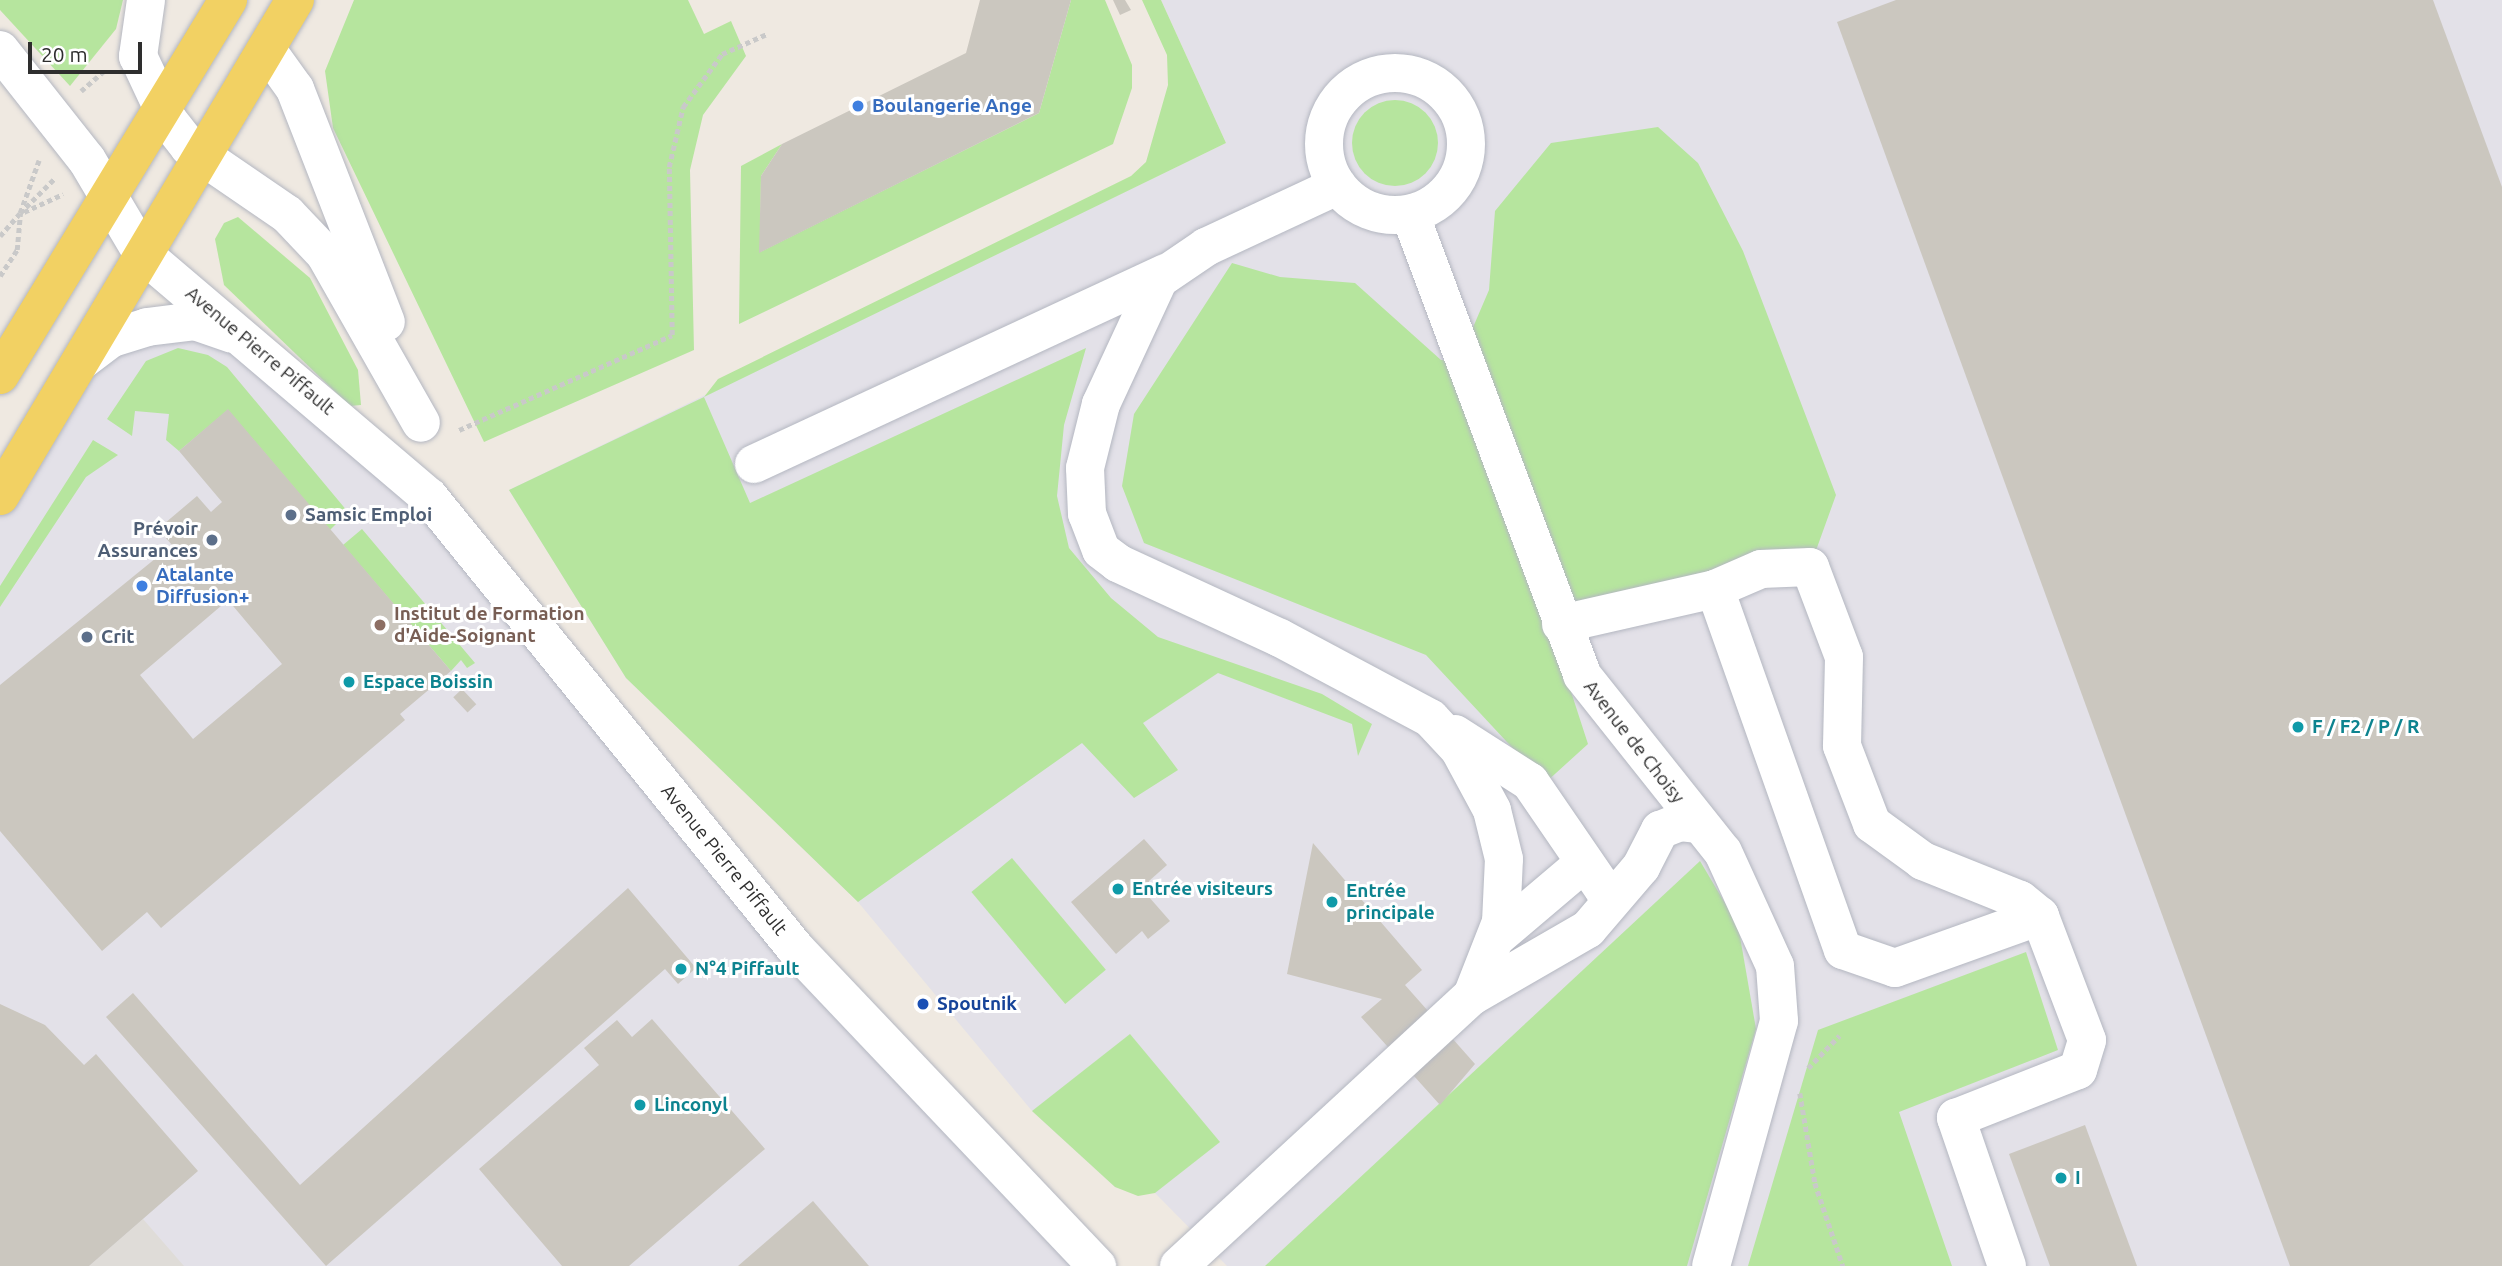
<!DOCTYPE html>
<meta charset="utf-8">
<style>
body{margin:0}
#map{position:relative;width:2502px;height:1266px;overflow:hidden;background:#efe9e1;font-family:Ubuntu,sans-serif}
div>[style]{position:absolute}
.industrial>*{inset:0;background:#e3e1e8}
.green>*{inset:0;background:#b6e59e;transform-origin:0 0}
.round{border-radius:50%}
.plaza>*{inset:0;background:#dfdcd8}
.building>*{inset:0;background:#cbc7bf;transform-origin:0 0}
.path>*{height:4.5px;margin-top:-2.25px;transform-origin:0;background:repeating-linear-gradient(90deg,#c9c9c9 0 5px,transparent 0 8.5px)}
.roads{filter:drop-shadow(0 0 2px #b4b7c1) drop-shadow(0 0 2px #b4b7c1)}
.minor>*{height:38px;margin:-19px;padding:0 19px;transform-origin:19px;border-radius:19px;background:#fff}
.minor>.ring{margin:-19px;padding:0;box-sizing:content-box;background:none;border:38px solid #fff;border-radius:50%}
.major>*{height:38px;margin:-19px;padding:0 19px;transform-origin:19px;border-radius:19px;background:#f2d163}
.dots>*{width:19px;height:19px;translate:-50% -50%;box-sizing:border-box;border:4px solid #fff;border-radius:50%}
span{translate:-50% -50%;white-space:nowrap;text-align:center;line-height:1.15;-webkit-text-stroke:6px #fff;paint-order:stroke}
.shop-label{font-size:19px;color:#366cbe;font-weight:700}
.left{translate:0 -50%;text-align:left}
.street-label{font-size:19px;color:#2e2e2e}
.service-label{font-size:19px;color:#4e5e75;font-weight:700}
.right{translate:-100% -50%;text-align:right}
.education-label{font-size:19px;color:#785e54;font-weight:700}
.culture-label{font-size:19px;color:#0d838f;font-weight:700}
.transit-label{font-size:19px;color:#164399;font-weight:700}
.scale{position:absolute;left:28px;top:42px;width:114px;height:32px;box-sizing:border-box;border:4px solid #2e2e2e;border-top:0;padding-left:9px;font-size:21px;line-height:24px;white-space:nowrap;color:#2e2e2e;-webkit-text-stroke:5px #fff;paint-order:stroke}
</style>
<div id="map">
<div class="industrial">
<i style="clip-path:polygon(1161px 0,2502px 0,2502px 1266px,1227px 1266px,1155px 1193px,1115px 1187px,1032px 1111px,858px 902px,626px 678px,509px 490px,1226px 143px)"></i>
<i style="clip-path:polygon(195px 321px,476px 556px,1097px 1266px,0 1266px,0 496px,81px 361px)"></i>
</div>
<div class="green">
<i style="clip-path:polygon(0 0,123px 0,116px 29px,70px 86px,0 10px)"></i>
<i style="clip-path:polygon(354px 0,688px 0,704px 34px,731px 21px,746px 56px,703px 115px,690px 170px,694px 350px,484px 442px,333px 128px,325px 71px)"></i>
<i style="clip-path:polygon(1071px 0,1105px 0,1132px 65px,1132px 88px,1113px 144px,739px 324px,741px 166px,782px 144px,761px 176px,760px 252px,1039px 113px)"></i>
<i style="clip-path:polygon(1142px 0,1161px 0,1226px 143px,704px 397px,750px 503px,1086px 348px,1064px 425px,1057px 496px,1069px 548px,1111px 598px,1158px 637px,1322px 694px,1372px 724px,1358px 756px,1352px 724px,1218px 673px,1143px 723px,1178px 770px,1134px 798px,1082px 743px,858px 902px,626px 678px,509px 490px,704px 397px,718px 379px,1131px 176px,1146px 162px,1168px 85px,1167px 55px)"></i>
<i class="round" style="left:1352px;top:100px;width:86px;height:86px"></i>
<i style="clip-path:polygon(1658px 127px,1698px 163px,1743px 251px,1836px 495px,1810px 567px,1559px 625px,1564px 670px,1588px 744px,1545px 783px,1426px 655px,1144px 543px,1122px 486px,1134px 414px,1232px 263px,1280px 277px,1355px 283px,1441px 360px,1459px 360px,1489px 290px,1495px 211px,1551px 143px)"></i>
<i style="clip-path:polygon(238px 217px,310px 278px,358px 370px,361px 405px,350px 406px,224px 285px,215px 239px,224px 223px)"></i>
<i style="clip-path:polygon(178px 348px,208px 355px,227px 367px,348px 512px,330px 530px,228px 410px,179px 451px,166px 440px,169px 414px,135px 411px,132px 436px,107px 419px,146px 361px)"></i>
<i style="clip-path:polygon(93px 440px,118px 455px,86px 477px,0 607px,0 586px)"></i>
<i style="clip-path:polygon(362px 529px,475px 663px,467px 668px,461px 660px,451px 671px,343px 545px)"></i>
<i style="left:1012px;top:858px;width:146px;height:53px;rotate:50deg"></i>
<i style="clip-path:polygon(1700px 861px,1738px 925px,1756px 1029px,1687px 1266px,1265px 1266px)"></i>
<i style="clip-path:polygon(2026px 952px,2058px 1050px,1899px 1112px,1952px 1266px,1748px 1266px,1818px 1030px)"></i>
<i style="clip-path:polygon(1130px 1034px,1220px 1142px,1155px 1193px,1138px 1196px,1115px 1187px,1032px 1111px)"></i>
</div>
<div class="plaza">
<i style="clip-path:polygon(143px 1219px,184px 1266px,89px 1266px)"></i>
</div>
<div class="building">
<i style="clip-path:polygon(980px 0,1071px 0,1039px 113px,759px 253px,761px 176px,782px 144px,966px 53px)"></i>
<i style="clip-path:polygon(1113px 0,1125px 0,1131px 10px,1120px 15px)"></i>
<i style="clip-path:polygon(1896px 0,2433px 0,2502px 187px,2502px 1266px,2290px 1266px,1837px 22px)"></i>
<i style="clip-path:polygon(evenodd,228px 409px,451px 671px,400px 714px,405px 720px,161px 928px,147px 912px,102px 951px,0 831px,0 685px,172px 545px,158px 529px,197px 496px,211px 512px,222px 502px,179px 451px,228px 409px,228px 600px,282px 664px,193px 739px,140px 675px,228px 600px)"></i>
<i style="left:462px;top:689px;width:21px;height:12px;rotate:47deg"></i>
<i style="clip-path:polygon(1144px 839px,1167px 865px,1149px 881px,1149px 897px,1170px 921px,1148px 939px,1142px 931px,1116px 954px,1071px 902px)"></i>
<i style="clip-path:polygon(1313px 843px,1422px 970px,1405px 985px,1475px 1064px,1440px 1105px,1361px 1017px,1382px 999px,1287px 974px)"></i>
<i style="clip-path:polygon(628px 888px,696px 968px,678px 984px,665px 969px,326px 1266px,106px 1017px,133px 993px,300px 1185px)"></i>
<i style="clip-path:polygon(0 1004px,45px 1025px,84px 1065px,96px 1054px,198px 1171px,89px 1266px,0 1266px)"></i>
<i style="clip-path:polygon(652px 1019px,765px 1149px,629px 1266px,562px 1266px,479px 1169px,599px 1065px,584px 1048px,617px 1020px,632px 1037px)"></i>
<i style="clip-path:polygon(2085px 1125px,2137px 1266px,2050px 1266px,2009px 1154px)"></i>
<i style="clip-path:polygon(813px 1201px,869px 1266px,738px 1266px)"></i>
</div>
<div class="path">
<i style="left:81px;top:91px;width:29px;rotate:-41deg"></i>
<i style="left:24px;top:212px;width:43px;rotate:-24.8deg"></i>
<i style="left:0;top:236px;width:30px;rotate:-49deg"></i>
<i style="left:20px;top:213px;width:56px;rotate:-70.3deg"></i>
<i style="left:0;top:276px;width:31px;rotate:-57deg"></i>
<i style="left:17px;top:250px;width:37px;rotate:-85deg"></i>
<i style="left:20px;top:213px;width:49px;rotate:-45deg"></i>
<i style="left:459px;top:430px;width:233px;rotate:-24deg"></i>
<i style="left:672px;top:335px;width:168px;rotate:-91deg"></i>
<i style="left:669px;top:167px;width:62px;rotate:-76.9deg"></i>
<i style="left:683px;top:107px;width:66px;rotate:-53.7deg"></i>
<i style="left:722px;top:54px;width:49px;rotate:-24deg"></i>
<i style="left:1808px;top:1068px;width:45px;rotate:-45.9deg"></i>
<i style="left:1800px;top:1093px;width:91px;rotate:80.5deg"></i>
<i style="left:1815px;top:1183px;width:88px;rotate:71.4deg"></i>
</div>
<div class="roads">
<div class="minor">
<i style="left:146px;top:0;width:57px;rotate:98.1deg"></i>
<i style="left:138px;top:56px;width:71px;rotate:64.9deg"></i>
<i style="left:168px;top:120px;width:34px;rotate:52deg"></i>
<i style="left:189px;top:147px;width:119px;rotate:34.4deg"></i>
<i style="left:287px;top:214px;width:55px;rotate:46.5deg"></i>
<i style="left:325px;top:254px;width:194px;rotate:60.4deg"></i>
<i style="left:0;top:50px;width:140px;rotate:51.7deg"></i>
<i style="left:87px;top:160px;width:108px;rotate:59.4deg"></i>
<i style="left:142px;top:253px;width:377px;rotate:40.4deg"></i>
<i style="left:429px;top:497px;width:581px;rotate:50.94deg"></i>
<i style="left:795px;top:948px;width:439px;rotate:46.5deg"></i>
<i style="left:267px;top:50px;width:48px;rotate:54.3deg"></i>
<i style="left:295px;top:89px;width:250px;rotate:68.7deg"></i>
<i class="ring" style="left:1324px;top:73px;width:104px;height:104px"></i>
<i style="left:1410px;top:214px;width:492px;rotate:69.5deg"></i>
<i style="left:1582px;top:675px;width:226px;rotate:51.5deg"></i>
<i style="left:1723px;top:852px;width:125px;rotate:65.5deg"></i>
<i style="left:1775px;top:966px;width:55px;rotate:85.8deg"></i>
<i style="left:1779px;top:1021px;width:254px;rotate:105.5deg"></i>
<i style="left:81px;top:361px;width:39px;rotate:-37deg"></i>
<i style="left:112px;top:338px;width:37px;rotate:-17deg"></i>
<i style="left:147px;top:327px;width:48px;rotate:-7.1deg"></i>
<i style="left:195px;top:321px;width:39px;rotate:19deg"></i>
<i style="left:754px;top:464px;width:453px;rotate:-24.9deg"></i>
<i style="left:1561px;top:624px;width:158px;rotate:-12.8deg"></i>
<i style="left:1455px;top:734px;width:89px;rotate:32.6deg"></i>
<i style="left:1530px;top:782px;width:131px;rotate:55.6deg"></i>
<i style="left:1604px;top:890px;width:18px;rotate:-6deg"></i>
<i style="left:1498px;top:936px;width:111px;rotate:-40.3deg"></i>
<i style="left:1472px;top:996px;width:134px;rotate:-30deg"></i>
<i style="left:1588px;top:929px;width:82px;rotate:-49.5deg"></i>
<i style="left:1641px;top:867px;width:42px;rotate:-62.8deg"></i>
<i style="left:1660px;top:830px;width:22px;rotate:-22deg"></i>
<i style="left:1680px;top:822px;width:19px;rotate:6deg"></i>
<i style="left:1179px;top:1266px;width:398px;rotate:-42.7deg"></i>
<i style="left:1472px;top:996px;width:79px;rotate:-68.6deg"></i>
<i style="left:1501px;top:922px;width:63px;rotate:-87.3deg"></i>
<i style="left:1504px;top:859px;width:50px;rotate:-103.8deg"></i>
<i style="left:1492px;top:810px;width:69px;rotate:-118.4deg"></i>
<i style="left:1459px;top:749px;width:42px;rotate:-133.1deg"></i>
<i style="left:1430px;top:718px;width:170px;rotate:-151.9deg"></i>
<i style="left:1280px;top:638px;width:179px;rotate:-155.2deg"></i>
<i style="left:1118px;top:563px;width:21px;rotate:-143deg"></i>
<i style="left:1101px;top:550px;width:39px;rotate:-111deg"></i>
<i style="left:1087px;top:514px;width:46px;rotate:-92.5deg"></i>
<i style="left:1085px;top:468px;width:66px;rotate:-76deg"></i>
<i style="left:1101px;top:404px;width:138px;rotate:-65.1deg"></i>
<i style="left:1159px;top:279px;width:57px;rotate:-34.2deg"></i>
<i style="left:1206px;top:247px;width:145px;rotate:-25deg"></i>
<i style="left:2007px;top:1266px;width:157px;rotate:-109deg"></i>
<i style="left:1956px;top:1118px;width:131px;rotate:-21.5deg"></i>
<i style="left:2078px;top:1070px;width:31px;rotate:-73deg"></i>
<i style="left:2087px;top:1040px;width:133px;rotate:-110.8deg"></i>
<i style="left:2040px;top:916px;width:26px;rotate:-141deg"></i>
<i style="left:2020px;top:900px;width:105px;rotate:-158.1deg"></i>
<i style="left:1923px;top:861px;width:63px;rotate:-144deg"></i>
<i style="left:1872px;top:824px;width:84px;rotate:-111deg"></i>
<i style="left:1842px;top:746px;width:89px;rotate:-88.7deg"></i>
<i style="left:1844px;top:657px;width:96px;rotate:-110.7deg"></i>
<i style="left:1810px;top:567px;width:49px;rotate:177.7deg"></i>
<i style="left:1761px;top:569px;width:50px;rotate:156.5deg"></i>
<i style="left:1715px;top:589px;width:383px;rotate:70.5deg"></i>
<i style="left:1843px;top:950px;width:55px;rotate:19.1deg"></i>
<i style="left:1895px;top:968px;width:154px;rotate:-19.7deg"></i>
</div>
<div class="major">
<i style="left:0;top:375px;width:439px;rotate:-58.7deg"></i>
<i style="left:0;top:496px;width:577px;rotate:-59.26deg"></i>
</div>
</div>
<div class="dots">
<i style="left:858px;top:106px;background:#3f7fe0"></i>
<i style="left:291px;top:515px;background:#5c6f8a"></i>
<i style="left:212px;top:540px;background:#5c6f8a"></i>
<i style="left:142px;top:586px;background:#3f7fe0"></i>
<i style="left:380px;top:625px;background:#8d6e63"></i>
<i style="left:87px;top:637px;background:#5c6f8a"></i>
<i style="left:349px;top:682px;background:#0f9aa8"></i>
<i style="left:2298px;top:727px;background:#0f9aa8"></i>
<i style="left:1118px;top:889px;background:#0f9aa8"></i>
<i style="left:1332px;top:902px;background:#0f9aa8"></i>
<i style="left:681px;top:969px;background:#0f9aa8"></i>
<i style="left:923px;top:1004px;background:#1a4fb4"></i>
<i style="left:640px;top:1105px;background:#0f9aa8"></i>
<i style="left:2061px;top:1178px;background:#0f9aa8"></i>
</div>
<div class="shop-label">
<span class="left" style="left:872px;top:106px">Boulangerie Ange</span>
<span class="left" style="left:156px;top:586px">Atalante<br>Diffusion+</span>
</div>
<div class="street-label">
<span style="left:260px;top:351px;rotate:40deg">Avenue Pierre Piffault</span>
<span style="left:1634px;top:742px;rotate:52deg">Avenue de Choisy</span>
<span style="left:724px;top:860px;rotate:51deg">Avenue Pierre Piffault</span>
</div>
<div class="service-label">
<span class="left" style="left:305px;top:515px">Samsic Emploi</span>
<span class="right" style="left:198px;top:540px">Prévoir<br>Assurances</span>
<span class="left" style="left:101px;top:637px">Crit</span>
</div>
<div class="education-label">
<span class="left" style="left:394px;top:625px">Institut de Formation<br>d'Aide-Soignant</span>
</div>
<div class="culture-label">
<span class="left" style="left:363px;top:682px">Espace Boissin</span>
<span class="left" style="left:2312px;top:727px">F / F2 / P / R</span>
<span class="left" style="left:1132px;top:889px">Entrée visiteurs</span>
<span class="left" style="left:1346px;top:902px">Entrée<br>principale</span>
<span class="left" style="left:695px;top:969px">N°4 Piffault</span>
<span class="left" style="left:654px;top:1105px">Linconyl</span>
<span class="left" style="left:2075px;top:1178px">I</span>
</div>
<div class="transit-label">
<span class="left" style="left:937px;top:1004px">Spoutnik</span>
</div>
<div class="scale">20 m</div>
</div>
